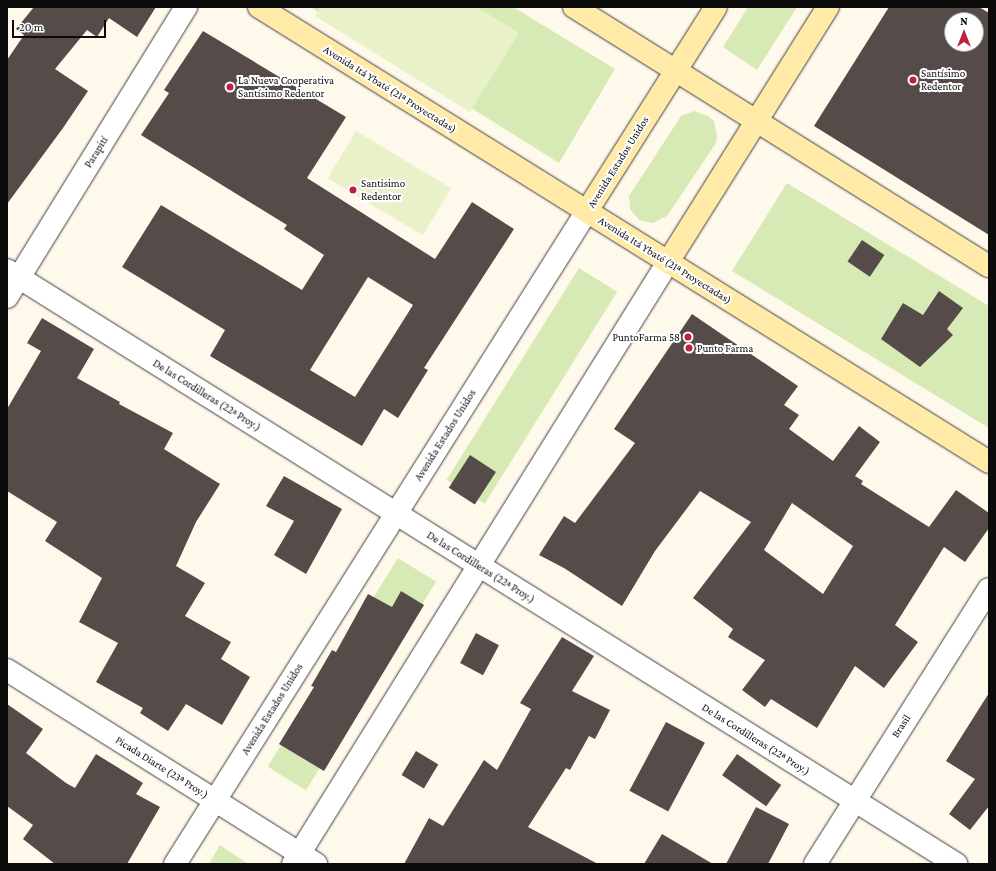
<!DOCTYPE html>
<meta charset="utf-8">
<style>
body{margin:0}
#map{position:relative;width:996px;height:871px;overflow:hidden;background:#fff9ec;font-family:"Crimson Pro",serif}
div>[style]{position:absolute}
.green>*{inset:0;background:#d7eab5;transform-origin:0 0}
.pitch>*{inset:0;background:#e8f1c7;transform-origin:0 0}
.building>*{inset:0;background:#554c49;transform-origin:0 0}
.roads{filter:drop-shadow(0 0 1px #3f3f3f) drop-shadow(0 0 1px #3f3f3f)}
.street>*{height:22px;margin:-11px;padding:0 11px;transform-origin:11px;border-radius:11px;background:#fff}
.secondary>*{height:22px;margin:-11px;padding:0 11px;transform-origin:11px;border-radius:11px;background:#ffeaa7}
.dots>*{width:11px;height:11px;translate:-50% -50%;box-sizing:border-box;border:2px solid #fff;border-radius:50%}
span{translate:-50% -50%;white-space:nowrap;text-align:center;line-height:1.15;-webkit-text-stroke:4px #fff;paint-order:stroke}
.poi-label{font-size:11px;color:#0c0c0c}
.left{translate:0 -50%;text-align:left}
.right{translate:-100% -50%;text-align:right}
.street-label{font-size:11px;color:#0c0c0c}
.frame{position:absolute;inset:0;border:8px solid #0c0c0c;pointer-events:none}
.north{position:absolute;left:944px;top:12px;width:40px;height:40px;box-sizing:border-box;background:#fff;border:1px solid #9e9e9e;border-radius:50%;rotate:0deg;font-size:11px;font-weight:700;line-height:16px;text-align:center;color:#0c0c0c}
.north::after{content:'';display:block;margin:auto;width:14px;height:18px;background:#bf213d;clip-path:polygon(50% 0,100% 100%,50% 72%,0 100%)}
.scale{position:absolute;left:12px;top:20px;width:94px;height:18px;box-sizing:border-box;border:2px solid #0c0c0c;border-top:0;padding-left:5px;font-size:12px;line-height:14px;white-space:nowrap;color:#0c0c0c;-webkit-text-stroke:3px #fff;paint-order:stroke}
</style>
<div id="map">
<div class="green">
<i style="clip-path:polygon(310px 7px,513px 7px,615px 69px,559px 163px)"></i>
<i style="clip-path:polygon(748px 7px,797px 7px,757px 70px,723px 47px)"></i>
<i style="clip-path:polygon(694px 111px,708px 116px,714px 121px,717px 136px,716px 143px,667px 216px,653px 223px,639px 220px,630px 209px,629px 196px,681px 116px)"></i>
<i style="clip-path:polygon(787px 183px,989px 306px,989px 428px,732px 271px)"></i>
<i style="left:579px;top:268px;width:45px;height:250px;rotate:32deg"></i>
<i style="left:398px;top:558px;width:45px;height:246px;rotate:32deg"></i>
<i style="clip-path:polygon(220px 845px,248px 864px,209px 864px)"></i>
</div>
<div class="pitch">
<i style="clip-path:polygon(321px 7px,477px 7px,519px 33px,470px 112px,315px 16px)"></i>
<i style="left:356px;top:131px;width:111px;height:55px;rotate:31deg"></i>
</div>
<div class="building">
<i style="clip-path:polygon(34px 7px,156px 7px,137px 37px,109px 18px,97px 37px,87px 30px,55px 69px,88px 91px,63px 128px,7px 204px,7px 60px,24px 35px,16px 29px)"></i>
<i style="clip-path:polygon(evenodd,889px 7px,979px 7px,989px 13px,989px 235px,814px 126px,889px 7px,952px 20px,976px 20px,976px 44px,952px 44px,952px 20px)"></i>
<i style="clip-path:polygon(evenodd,203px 31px,346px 117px,307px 178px,435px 259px,472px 202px,514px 229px,424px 368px,428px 370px,398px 418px,384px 409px,362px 446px,210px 356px,225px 330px,122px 267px,161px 205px,302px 290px,324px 255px,284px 229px,287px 225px,141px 135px,169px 93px,164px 90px,203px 31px,368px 277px,413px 305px,355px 397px,310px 370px,368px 277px)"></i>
<i style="left:862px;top:240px;width:27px;height:26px;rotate:34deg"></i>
<i style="clip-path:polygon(939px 291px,963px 308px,947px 329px,953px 335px,920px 367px,881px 339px,903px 303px,923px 315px)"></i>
<i style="clip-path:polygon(evenodd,692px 314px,798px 386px,784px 405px,799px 415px,789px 429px,833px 461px,859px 426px,880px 442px,855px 476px,863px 481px,861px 484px,929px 527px,956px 490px,989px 513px,989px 528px,965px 562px,944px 547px,895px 625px,918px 642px,884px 688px,855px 666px,817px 728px,771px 699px,765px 707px,742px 690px,765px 660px,728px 637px,733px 629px,693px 598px,751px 522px,700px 491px,655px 551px,622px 606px,564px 568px,539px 555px,564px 516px,575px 523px,635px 443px,614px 429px,692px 314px,792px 503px,853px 546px,823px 594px,764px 550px,792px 503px)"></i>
<i style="clip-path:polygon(42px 318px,94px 349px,77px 378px,120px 402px,119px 404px,173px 433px,164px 449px,220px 484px,196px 522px,176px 566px,205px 583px,185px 616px,231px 642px,221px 659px,250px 677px,222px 725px,186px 704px,168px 731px,140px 713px,143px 708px,96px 682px,118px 643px,79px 622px,102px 578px,45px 541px,57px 522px,7px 491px,7px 409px,41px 351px,27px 343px)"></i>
<i style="left:470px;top:455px;width:31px;height:39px;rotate:33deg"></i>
<i style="clip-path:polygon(284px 476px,342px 509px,306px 574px,274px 555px,294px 521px,266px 506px)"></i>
<i style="clip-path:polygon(401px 591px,424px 605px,324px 771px,279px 744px,314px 687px,311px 686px,332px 650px,336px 652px,368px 594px,392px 607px)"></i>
<i style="left:476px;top:633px;width:26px;height:34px;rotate:28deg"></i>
<i style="clip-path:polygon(562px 637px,594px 656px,572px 691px,610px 710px,595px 739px,589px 736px,570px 770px,566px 768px,528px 827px,598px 864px,404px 864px,429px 818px,443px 826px,484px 760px,497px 770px,531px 709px,520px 703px)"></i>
<i style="clip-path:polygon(989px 693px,989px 806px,970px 830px,949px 814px,975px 779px,946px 761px)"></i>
<i style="clip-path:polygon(7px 704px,43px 729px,26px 753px,66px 783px,75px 788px,96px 754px,143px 783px,136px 794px,160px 807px,127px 864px,55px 864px,23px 839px,33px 825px,7px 806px)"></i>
<i style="left:666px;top:722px;width:44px;height:78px;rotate:28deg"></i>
<i style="left:416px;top:751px;width:26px;height:28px;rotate:31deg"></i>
<i style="left:737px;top:754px;width:54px;height:26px;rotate:35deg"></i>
<i style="clip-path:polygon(756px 807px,789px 824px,768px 864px,726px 864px)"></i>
<i style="clip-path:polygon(662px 834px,713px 864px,644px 864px)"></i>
</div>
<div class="roads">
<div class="street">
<i style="left:7px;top:270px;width:1120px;rotate:32.04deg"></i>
<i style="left:7px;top:297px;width:341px;rotate:-58.3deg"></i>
<i style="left:7px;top:670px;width:365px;rotate:32.1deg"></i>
<i style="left:175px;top:864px;width:772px;rotate:-57.75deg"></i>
<i style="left:293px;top:864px;width:709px;rotate:-58.08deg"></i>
<i style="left:815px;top:864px;width:325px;rotate:-57.7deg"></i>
</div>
<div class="secondary">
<i style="left:259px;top:7px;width:860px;rotate:31.93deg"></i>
<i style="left:574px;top:7px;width:489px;rotate:32deg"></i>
<i style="left:587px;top:211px;width:241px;rotate:-57.7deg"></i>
<i style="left:668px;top:262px;width:301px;rotate:-57.9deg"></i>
</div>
</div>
<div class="dots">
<i style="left:913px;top:80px;background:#bf213d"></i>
<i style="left:230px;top:87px;background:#bf213d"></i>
<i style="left:353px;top:190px;background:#bf213d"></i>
<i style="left:688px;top:337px;background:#bf213d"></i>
<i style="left:689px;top:348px;background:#bf213d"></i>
</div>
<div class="poi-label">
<span class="left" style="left:921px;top:80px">Santísimo<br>Redentor</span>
<span class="left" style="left:238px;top:87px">La Nueva Cooperativa<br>Santísimo Redentor</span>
<span class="left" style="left:361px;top:190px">Santisimo<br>Redentor</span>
<span class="right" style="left:680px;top:337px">PuntoFarma 58</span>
<span class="left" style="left:697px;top:348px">Punto Farma</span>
</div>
<div class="street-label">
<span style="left:390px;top:89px;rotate:32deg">Avenida Itá Ybaté (21ª Proyectadas)</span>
<span style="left:96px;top:152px;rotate:-58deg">Parapití</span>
<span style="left:618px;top:162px;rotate:-58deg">Avenida Estados Unidos</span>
<span style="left:665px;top:260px;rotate:32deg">Avenida Itá Ybaté (21ª Proyectadas)</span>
<span style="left:207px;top:395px;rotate:32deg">De las Cordilleras (22ª Proy.)</span>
<span style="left:445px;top:435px;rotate:-58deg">Avenida Estados Unidos</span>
<span style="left:481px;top:567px;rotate:32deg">De las Cordilleras (22ª Proy.)</span>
<span style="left:272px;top:709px;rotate:-58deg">Avenida Estados Unidos</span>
<span style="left:901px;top:726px;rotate:-57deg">Brasil</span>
<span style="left:756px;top:739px;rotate:32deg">De las Cordilleras (22ª Proy.)</span>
<span style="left:162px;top:767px;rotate:32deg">Picada Diarte (23ª Proy.)</span>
</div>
<div class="frame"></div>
<div class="north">N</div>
<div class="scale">20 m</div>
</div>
